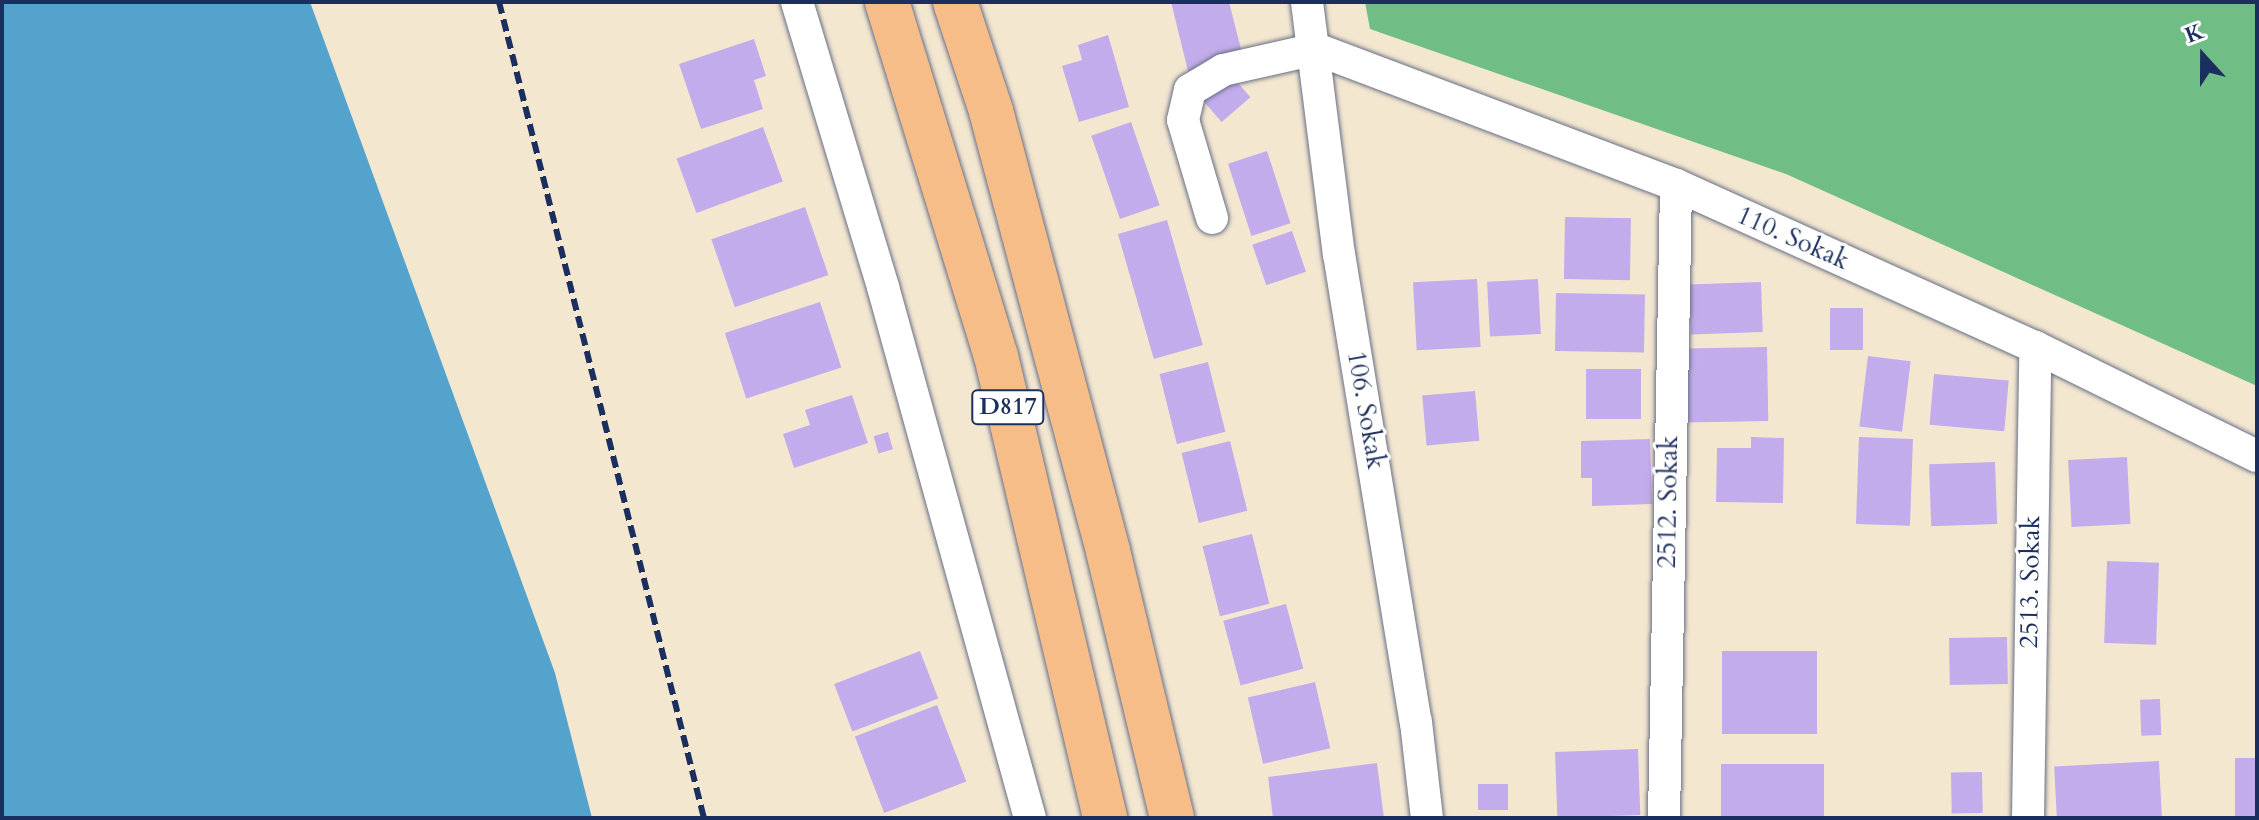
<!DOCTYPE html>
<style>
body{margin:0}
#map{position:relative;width:2259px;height:820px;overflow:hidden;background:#f4e7d0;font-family:Cardo,serif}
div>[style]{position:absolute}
.forest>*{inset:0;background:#70bd86}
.water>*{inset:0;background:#54a3cd}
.building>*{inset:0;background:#c3aceb;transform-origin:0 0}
.roads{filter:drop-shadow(0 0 2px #676f86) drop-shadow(0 0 2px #676f86)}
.street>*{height:32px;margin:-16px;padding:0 16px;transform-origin:16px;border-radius:16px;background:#fff}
.highway>*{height:44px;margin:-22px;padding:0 22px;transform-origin:22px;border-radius:22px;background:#f7bd88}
.rail>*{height:6px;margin-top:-3px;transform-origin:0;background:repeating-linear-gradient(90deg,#1b2f5e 0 12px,transparent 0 18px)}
span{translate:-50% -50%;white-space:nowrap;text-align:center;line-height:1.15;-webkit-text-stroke:6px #fff;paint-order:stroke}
.shield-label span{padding:2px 6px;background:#fff;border:2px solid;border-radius:6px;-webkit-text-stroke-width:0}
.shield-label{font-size:24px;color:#1b2f5e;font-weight:700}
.street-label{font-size:26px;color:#1b2f5e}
.frame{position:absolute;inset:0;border:4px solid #1b2f5e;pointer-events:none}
.north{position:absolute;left:2163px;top:16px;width:80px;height:80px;-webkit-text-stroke:6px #fff;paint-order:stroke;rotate:339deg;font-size:22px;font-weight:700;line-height:32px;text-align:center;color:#1b2f5e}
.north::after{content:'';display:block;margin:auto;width:28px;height:36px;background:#1b2f5e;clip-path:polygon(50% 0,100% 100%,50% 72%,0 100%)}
</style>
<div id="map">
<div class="forest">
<i style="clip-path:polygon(1365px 2px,2257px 2px,2257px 386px,1786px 174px,1370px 29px)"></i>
</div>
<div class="water">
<i style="clip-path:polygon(2px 2px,310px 2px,555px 673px,592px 818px,2px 818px)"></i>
</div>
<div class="building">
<i style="clip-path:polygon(1171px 2px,1229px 2px,1243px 57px,1188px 71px)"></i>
<i style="clip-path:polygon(1108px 35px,1129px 107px,1079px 122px,1062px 66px,1082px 60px,1078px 45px)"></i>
<i style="clip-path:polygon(754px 39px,766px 76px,754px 80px,763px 109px,701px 129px,679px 64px)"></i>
<i style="left:1232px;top:76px;width:28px;height:38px;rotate:49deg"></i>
<i style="left:1131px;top:122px;width:88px;height:42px;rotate:71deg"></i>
<i style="left:763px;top:127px;width:58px;height:92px;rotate:70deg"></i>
<i style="left:1267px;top:151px;width:76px;height:41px;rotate:72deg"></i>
<i style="left:805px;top:207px;width:72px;height:99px;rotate:71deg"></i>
<i style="left:1565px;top:217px;width:66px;height:62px;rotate:1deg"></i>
<i style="left:1167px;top:220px;width:130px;height:51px;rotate:74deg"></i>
<i style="left:1292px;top:231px;width:43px;height:42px;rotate:71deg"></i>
<i style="left:1477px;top:279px;width:68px;height:64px;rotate:87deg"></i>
<i style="left:1538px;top:279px;width:55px;height:51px;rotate:87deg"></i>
<i style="left:1761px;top:282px;width:50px;height:72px;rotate:88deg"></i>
<i style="left:1556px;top:293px;width:89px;height:58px;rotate:1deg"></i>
<i style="left:820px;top:302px;width:69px;height:100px;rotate:72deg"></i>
<i style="left:1830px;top:308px;width:33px;height:42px"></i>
<i style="left:1767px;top:347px;width:74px;height:81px;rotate:89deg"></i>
<i style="left:1868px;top:356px;width:43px;height:71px;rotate:7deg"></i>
<i style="left:1208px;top:362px;width:72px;height:50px;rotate:76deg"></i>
<i style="left:1586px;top:369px;width:55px;height:50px"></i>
<i style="left:1934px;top:374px;width:75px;height:51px;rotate:5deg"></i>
<i style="left:1475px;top:391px;width:50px;height:53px;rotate:85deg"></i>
<i style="clip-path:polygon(852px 395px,868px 443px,794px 468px,783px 434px,810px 425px,805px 410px)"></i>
<i style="left:888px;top:432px;width:18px;height:15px;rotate:74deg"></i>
<i style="clip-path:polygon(1751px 437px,1784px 438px,1783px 503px,1716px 502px,1717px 448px,1751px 448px)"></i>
<i style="left:1859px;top:437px;width:54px;height:87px;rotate:2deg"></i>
<i style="clip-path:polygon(1650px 439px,1652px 504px,1592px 506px,1592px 478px,1581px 478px,1581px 441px)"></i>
<i style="left:1230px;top:441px;width:72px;height:50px;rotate:76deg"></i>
<i style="left:2127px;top:457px;width:67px;height:59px;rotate:87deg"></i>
<i style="left:1995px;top:462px;width:62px;height:66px;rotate:88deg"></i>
<i style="left:1252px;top:534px;width:72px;height:51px;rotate:76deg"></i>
<i style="left:2107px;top:561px;width:52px;height:82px;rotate:2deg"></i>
<i style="left:1286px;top:604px;width:67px;height:65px;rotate:75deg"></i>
<i style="left:2007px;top:637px;width:47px;height:58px;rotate:89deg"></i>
<i style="left:920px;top:651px;width:51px;height:92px;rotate:69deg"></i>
<i style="left:1722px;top:651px;width:95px;height:83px"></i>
<i style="left:1315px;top:682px;width:68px;height:69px;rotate:77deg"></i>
<i style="left:2160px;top:699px;width:36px;height:20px;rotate:88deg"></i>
<i style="left:937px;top:705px;width:82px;height:88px;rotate:69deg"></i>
<i style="left:1638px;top:749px;width:66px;height:83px;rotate:88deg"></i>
<i style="left:2235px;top:758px;width:22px;height:60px"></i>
<i style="left:2159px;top:761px;width:57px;height:105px;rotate:87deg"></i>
<i style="clip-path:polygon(1377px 763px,1384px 818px,1273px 818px,1268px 777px)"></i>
<i style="left:1721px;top:764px;width:103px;height:54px"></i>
<i style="left:1982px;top:772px;width:41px;height:31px;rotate:89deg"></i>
<i style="left:1478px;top:784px;width:30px;height:26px"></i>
</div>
<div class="roads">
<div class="street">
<i style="left:797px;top:2px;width:298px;rotate:73.2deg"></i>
<i style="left:883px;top:287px;width:551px;rotate:74.53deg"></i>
<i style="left:1307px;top:2px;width:254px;rotate:82.8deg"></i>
<i style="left:1339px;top:254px;width:474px;rotate:80.7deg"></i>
<i style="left:1416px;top:722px;width:97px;rotate:83.5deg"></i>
<i style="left:1212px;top:218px;width:102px;rotate:-106.5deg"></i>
<i style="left:1183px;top:120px;width:31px;rotate:-77deg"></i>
<i style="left:1190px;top:90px;width:39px;rotate:-31deg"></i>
<i style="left:1223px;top:70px;width:95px;rotate:-12.7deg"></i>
<i style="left:1316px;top:49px;width:385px;rotate:20.7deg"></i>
<i style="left:1676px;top:185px;width:394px;rotate:24.3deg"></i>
<i style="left:2035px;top:347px;width:247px;rotate:26.2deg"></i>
<i style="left:1664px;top:818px;width:633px;rotate:-88.91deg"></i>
<i style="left:2028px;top:818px;width:471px;rotate:-89.1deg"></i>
</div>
<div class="highway">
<i style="left:887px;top:2px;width:370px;rotate:72.9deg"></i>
<i style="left:996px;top:356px;width:475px;rotate:76.7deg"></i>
<i style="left:955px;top:2px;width:115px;rotate:71.7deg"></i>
<i style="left:991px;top:111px;width:455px;rotate:75.1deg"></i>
<i style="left:1108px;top:551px;width:275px;rotate:76.5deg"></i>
</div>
</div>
<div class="rail">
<i style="left:499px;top:2px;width:841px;rotate:75.9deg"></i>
</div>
<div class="shield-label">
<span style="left:1008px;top:407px">D817</span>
</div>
<div class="street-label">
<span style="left:1793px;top:238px;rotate:24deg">110. Sokak</span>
<span style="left:1366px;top:410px;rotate:80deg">106. Sokak</span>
<span style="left:1668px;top:502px;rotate:-89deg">2512. Sokak</span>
<span style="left:2030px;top:582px;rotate:-89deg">2513. Sokak</span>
</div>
<div class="frame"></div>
<div class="north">K</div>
</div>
